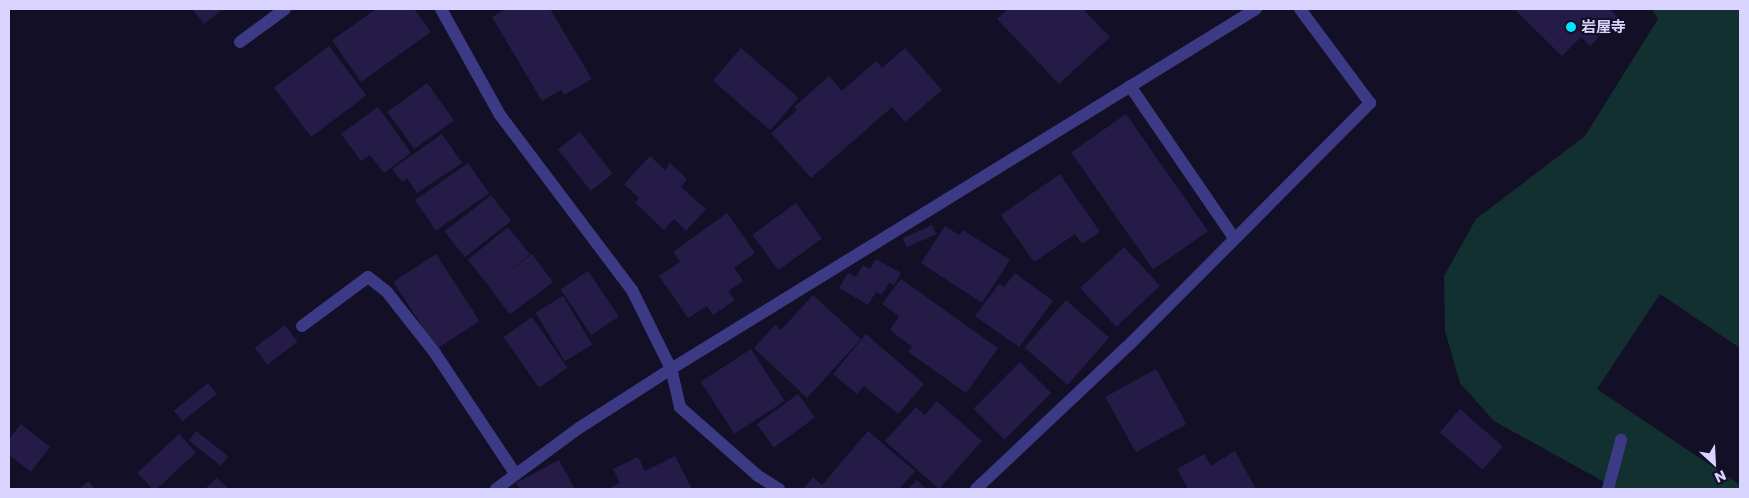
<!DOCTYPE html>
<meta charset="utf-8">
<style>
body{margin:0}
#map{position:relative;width:1749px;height:498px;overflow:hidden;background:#130f26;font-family:Poppins,"Noto Sans JP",sans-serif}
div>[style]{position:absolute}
.green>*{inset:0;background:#12302f}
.building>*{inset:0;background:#241b47;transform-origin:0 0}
.service>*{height:12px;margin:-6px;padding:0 6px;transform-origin:6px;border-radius:6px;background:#3d3a85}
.minor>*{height:12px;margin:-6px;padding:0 6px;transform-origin:6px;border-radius:6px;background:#3d3a85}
.dots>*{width:14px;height:14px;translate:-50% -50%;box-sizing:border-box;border:2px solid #130f26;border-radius:50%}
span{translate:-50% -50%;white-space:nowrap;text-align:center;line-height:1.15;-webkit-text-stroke:4px #130f26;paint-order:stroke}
.poi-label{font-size:15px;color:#d9d4ff;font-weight:700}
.left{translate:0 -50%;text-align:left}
.frame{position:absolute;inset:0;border:10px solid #d9d4ff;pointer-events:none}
.north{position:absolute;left:1689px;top:438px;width:50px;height:50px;-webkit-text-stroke:4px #130f26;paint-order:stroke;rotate:155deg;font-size:14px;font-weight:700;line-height:20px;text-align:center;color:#d9d4ff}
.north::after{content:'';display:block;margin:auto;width:18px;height:22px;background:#d9d4ff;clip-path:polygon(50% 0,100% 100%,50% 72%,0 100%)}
</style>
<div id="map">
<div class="green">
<i style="clip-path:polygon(1652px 9px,1740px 9px,1740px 348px,1660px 294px,1597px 389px,1740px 485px,1740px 489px,1617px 489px,1494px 421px,1460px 383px,1445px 331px,1444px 276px,1476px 219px,1585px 136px,1658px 19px)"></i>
</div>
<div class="building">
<i style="clip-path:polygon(192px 9px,223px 9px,204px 24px)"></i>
<i style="clip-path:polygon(376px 9px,414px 9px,431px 32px,361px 82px,332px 40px)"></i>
<i style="clip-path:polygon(506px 9px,550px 9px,592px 79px,564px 95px,561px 90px,542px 101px,492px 17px)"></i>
<i style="clip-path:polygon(1008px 9px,1083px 9px,1110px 37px,1059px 84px,997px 19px)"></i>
<i style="clip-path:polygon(1514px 9px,1610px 9px,1618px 17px,1590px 46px,1581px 37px,1562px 56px)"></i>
<i style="left:329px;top:46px;width:62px;height:69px;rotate:53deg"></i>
<i style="left:741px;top:48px;width:76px;height:43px;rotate:41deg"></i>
<i style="clip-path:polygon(905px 48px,942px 90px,905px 122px,892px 107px,811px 178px,771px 133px,797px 110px,794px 107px,829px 76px,842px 91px,876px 61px,882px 68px)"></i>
<i style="left:427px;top:83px;width:46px;height:49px;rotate:54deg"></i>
<i style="clip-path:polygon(378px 107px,411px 153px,384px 173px,370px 155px,361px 161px,341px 134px)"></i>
<i style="left:1126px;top:114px;width:143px;height:67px;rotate:55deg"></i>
<i style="left:580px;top:132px;width:53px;height:28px;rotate:52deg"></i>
<i style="clip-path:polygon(442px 134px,462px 163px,417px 193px,407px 178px,402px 182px,392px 169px)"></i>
<i style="clip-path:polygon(650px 156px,665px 170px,670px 163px,687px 179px,681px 187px,706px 209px,686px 231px,674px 219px,664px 230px,635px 203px,639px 198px,624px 184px)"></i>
<i style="left:468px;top:163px;width:37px;height:65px;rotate:55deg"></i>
<i style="clip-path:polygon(1060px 174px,1100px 232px,1082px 244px,1075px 234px,1034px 262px,1001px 215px)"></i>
<i style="left:491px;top:195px;width:33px;height:59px;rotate:52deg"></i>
<i style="left:796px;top:203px;width:44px;height:54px;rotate:54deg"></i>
<i style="clip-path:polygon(727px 213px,755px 253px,734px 268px,743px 281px,728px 291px,735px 300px,713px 315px,707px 306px,688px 318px,659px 276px,680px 262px,673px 252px)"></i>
<i style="left:932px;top:225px;width:10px;height:32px;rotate:66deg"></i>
<i style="clip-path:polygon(945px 226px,959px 235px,963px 230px,1010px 260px,982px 303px,921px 263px)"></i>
<i style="left:508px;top:227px;width:35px;height:52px;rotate:51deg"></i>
<i style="left:1124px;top:247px;width:53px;height:60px;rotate:47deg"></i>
<i style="left:436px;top:254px;width:80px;height:51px;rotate:57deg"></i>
<i style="left:532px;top:254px;width:35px;height:54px;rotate:53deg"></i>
<i style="clip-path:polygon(876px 259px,901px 273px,894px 285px,889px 283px,882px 295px,876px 292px,868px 305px,839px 288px,848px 273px,856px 277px,863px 265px,870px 269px)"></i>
<i style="left:588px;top:271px;width:55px;height:33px;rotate:56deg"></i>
<i style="clip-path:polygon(1015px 273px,1053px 301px,1019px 347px,975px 316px,999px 284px,1004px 287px)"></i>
<i style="clip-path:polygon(901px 279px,998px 348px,966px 393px,908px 352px,912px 347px,890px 330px,899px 316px,882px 304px)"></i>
<i style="clip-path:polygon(813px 295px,861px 339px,807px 398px,754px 348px,775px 325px,781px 330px)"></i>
<i style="left:563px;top:296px;width:57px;height:32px;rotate:59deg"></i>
<i style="left:1066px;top:300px;width:57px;height:63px;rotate:41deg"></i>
<i style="left:532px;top:317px;width:62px;height:35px;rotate:55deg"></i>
<i style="left:285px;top:325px;width:21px;height:38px;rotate:53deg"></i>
<i style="clip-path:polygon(866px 334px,924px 384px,898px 414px,864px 386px,857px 394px,833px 374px)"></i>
<i style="left:751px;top:349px;width:62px;height:60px;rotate:57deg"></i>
<i style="left:1020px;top:362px;width:44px;height:66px;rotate:45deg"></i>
<i style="left:1156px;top:369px;width:63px;height:58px;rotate:61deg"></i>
<i style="left:208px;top:383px;width:14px;height:44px;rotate:51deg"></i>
<i style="left:798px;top:394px;width:29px;height:51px;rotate:54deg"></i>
<i style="clip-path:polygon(937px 401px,982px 441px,939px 489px,885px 441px,916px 407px,925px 415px)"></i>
<i style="left:1460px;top:409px;width:57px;height:31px;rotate:41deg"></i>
<i style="clip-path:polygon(21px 424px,50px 447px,31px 472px,9px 455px,9px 439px)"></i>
<i style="left:196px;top:431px;width:41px;height:12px;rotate:38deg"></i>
<i style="clip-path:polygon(868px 431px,915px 471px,899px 489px,803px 489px,813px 477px,822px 485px)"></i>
<i style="left:179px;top:434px;width:25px;height:57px;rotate:47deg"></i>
<i style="clip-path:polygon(1235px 451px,1256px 489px,1188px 489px,1177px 469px,1204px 454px,1211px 466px)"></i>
<i style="clip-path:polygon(675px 456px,692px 489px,607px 489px,620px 483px,613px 469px,638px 457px,645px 471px)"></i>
<i style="clip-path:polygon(559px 460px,575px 489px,520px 489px,516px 483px)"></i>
<i style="clip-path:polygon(217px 478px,229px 489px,205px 489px)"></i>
<i style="clip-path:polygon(917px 480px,926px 489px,908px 489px)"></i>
<i style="clip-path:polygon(88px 481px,95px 489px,79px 489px)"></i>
</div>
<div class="service">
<i style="left:1130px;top:86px;width:184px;rotate:55.6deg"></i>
<i style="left:302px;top:326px;width:82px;rotate:-36.6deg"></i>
<i style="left:368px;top:277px;width:24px;rotate:38deg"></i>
<i style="left:387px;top:292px;width:78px;rotate:51.8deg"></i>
<i style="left:435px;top:353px;width:146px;rotate:56.4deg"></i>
<i style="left:1131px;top:343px;width:339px;rotate:-45.1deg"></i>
<i style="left:1370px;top:103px;width:117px;rotate:-126.7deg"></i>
</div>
<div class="minor">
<i style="left:441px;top:9px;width:121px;rotate:60.9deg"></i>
<i style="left:500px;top:115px;width:219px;rotate:53deg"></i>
<i style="left:632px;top:290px;width:88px;rotate:63.7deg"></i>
<i style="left:671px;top:369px;width:109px;rotate:147.3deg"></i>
<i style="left:579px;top:428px;width:103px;rotate:143.7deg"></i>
<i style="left:240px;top:42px;width:56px;rotate:-36.3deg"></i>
<i style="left:779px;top:489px;width:26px;rotate:-148deg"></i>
<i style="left:757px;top:475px;width:103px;rotate:-138.6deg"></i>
<i style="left:680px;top:407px;width:39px;rotate:-103deg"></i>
<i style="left:671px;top:369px;width:687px;rotate:-31.61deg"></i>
<i style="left:976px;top:489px;width:213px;rotate:-43.3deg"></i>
<i style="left:1608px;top:489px;width:51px;rotate:-75.1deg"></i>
</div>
<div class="dots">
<i style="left:1571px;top:27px;background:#00e5ff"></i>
</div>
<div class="poi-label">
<span class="left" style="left:1581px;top:27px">岩屋寺</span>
</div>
<div class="frame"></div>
<div class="north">N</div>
</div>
